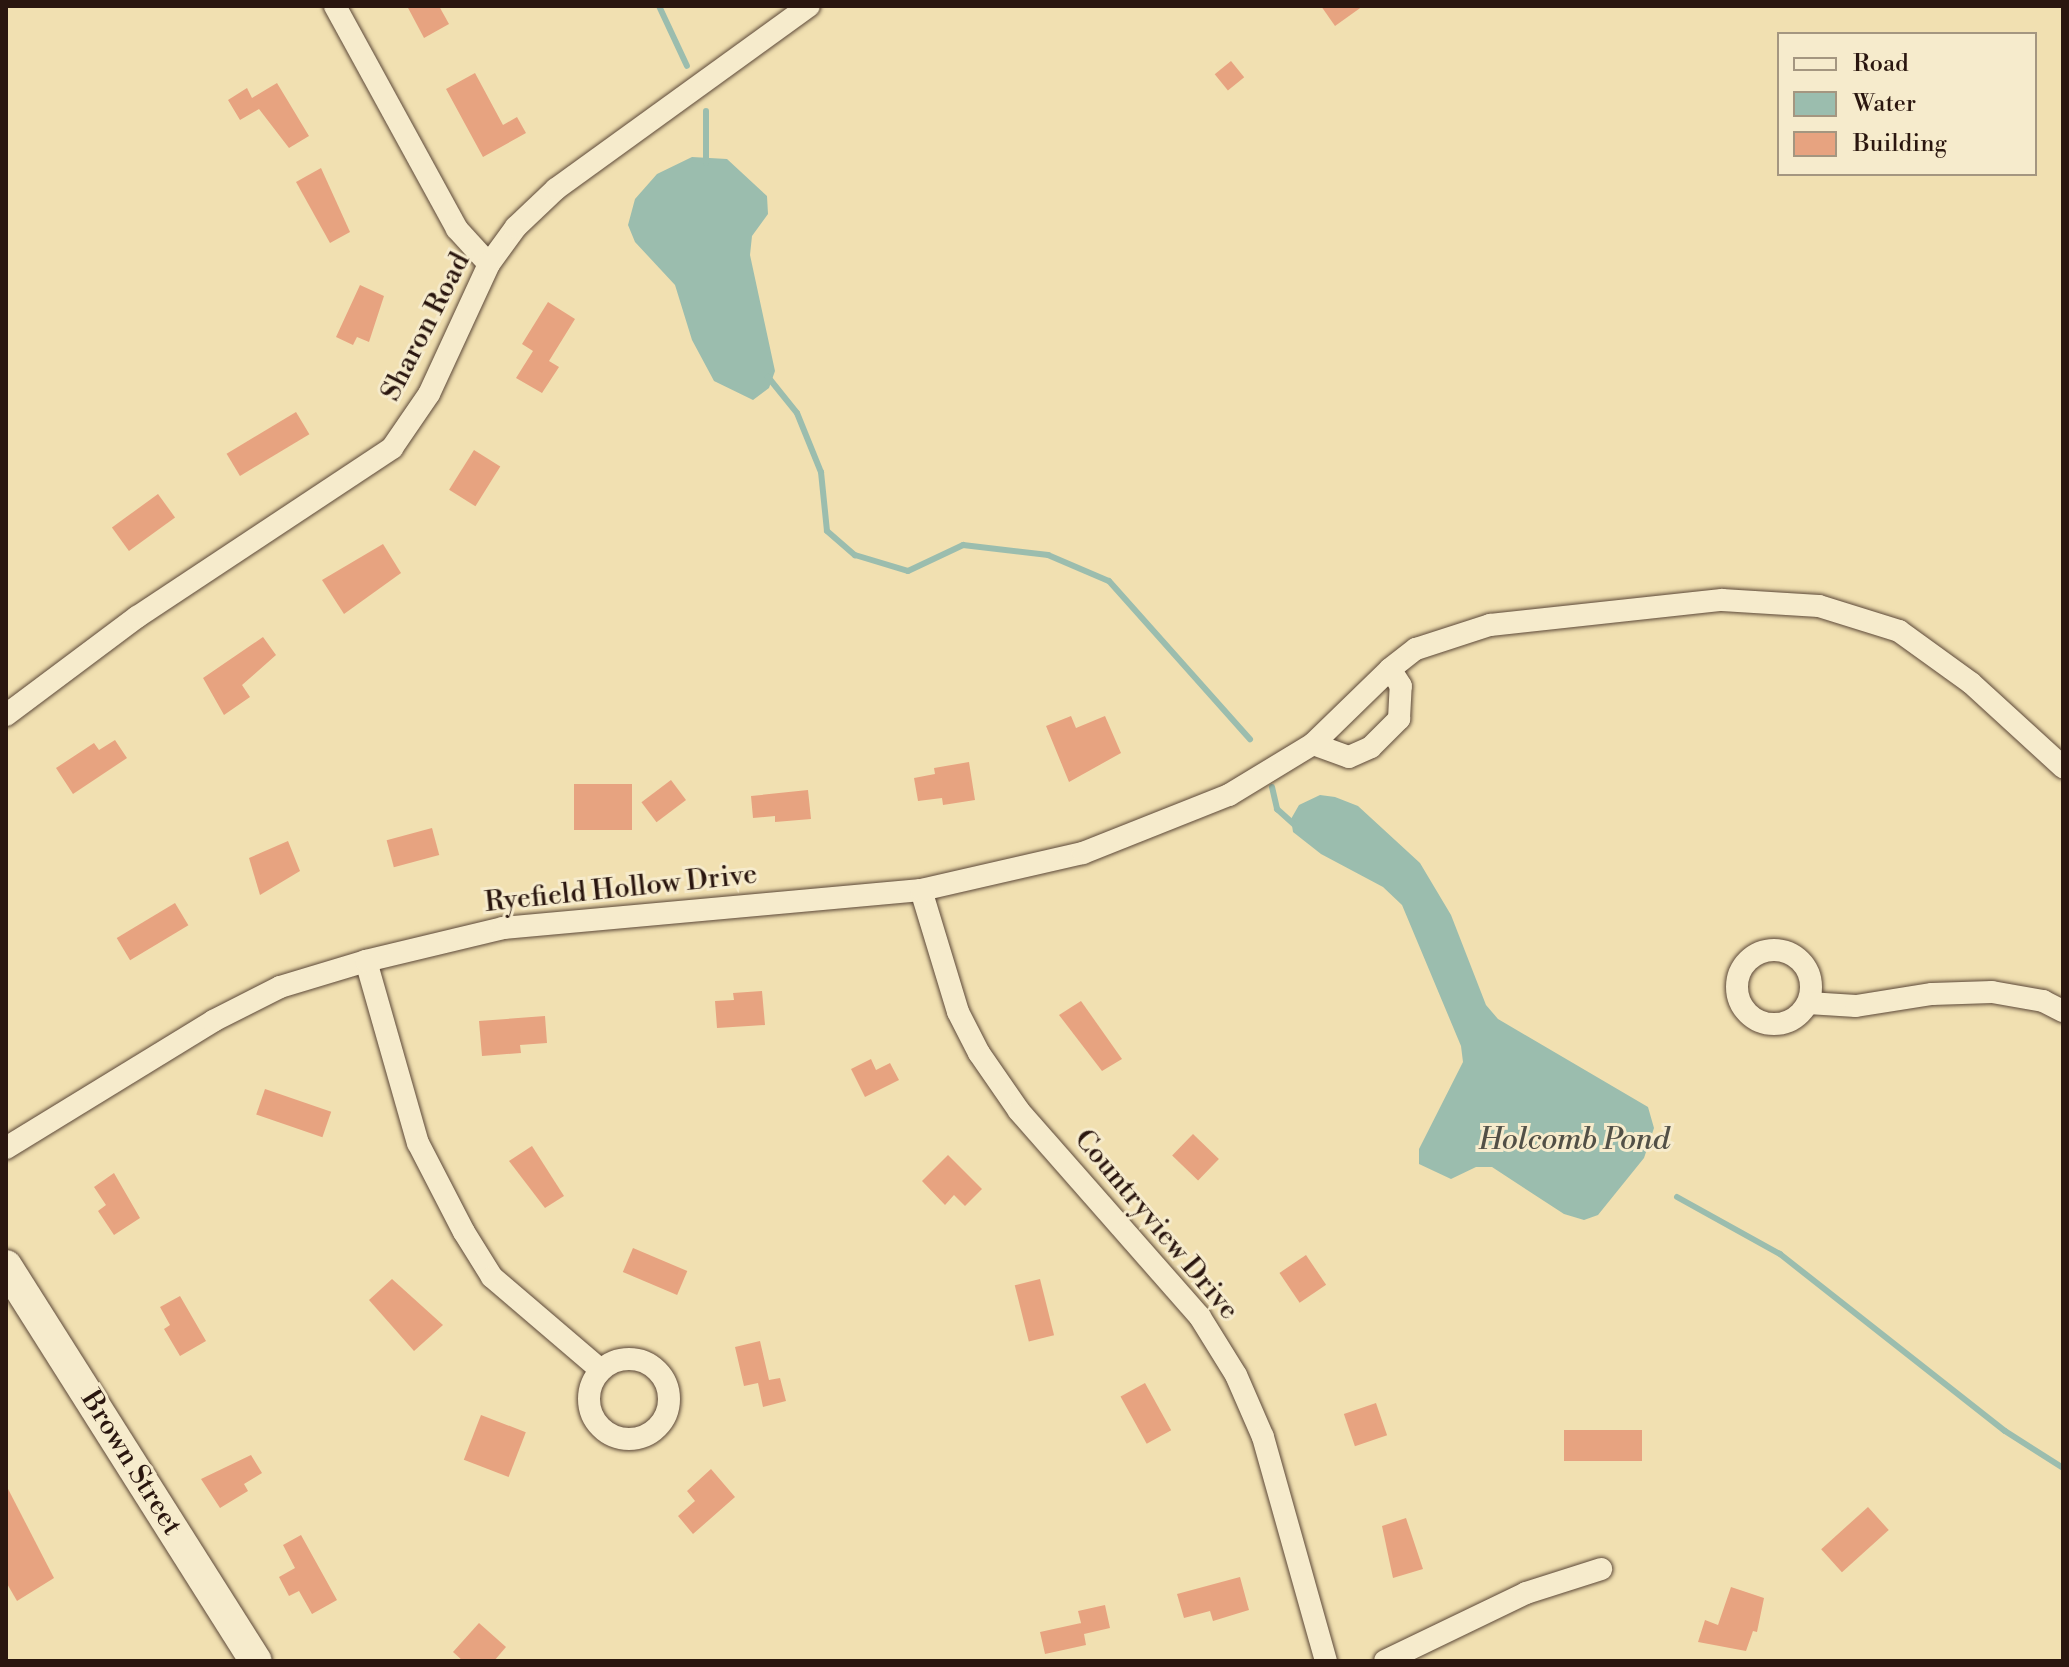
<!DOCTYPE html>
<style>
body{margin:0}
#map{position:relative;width:2069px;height:1667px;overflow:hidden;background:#f1e0b1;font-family:"Libre Bodoni",serif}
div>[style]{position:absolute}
.water>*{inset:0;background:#9bbdae}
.stream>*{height:6px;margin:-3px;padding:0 3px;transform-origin:3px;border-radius:3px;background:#9bbdae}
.building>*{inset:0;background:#e7a380;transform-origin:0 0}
.roads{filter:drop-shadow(0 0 2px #5c4838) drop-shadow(0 0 2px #5c4838)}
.street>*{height:22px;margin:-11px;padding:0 11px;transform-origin:11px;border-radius:11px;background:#f6ebcc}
.street>.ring{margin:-11px;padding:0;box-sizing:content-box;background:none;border:22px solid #f6ebcc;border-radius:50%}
.secondary>*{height:32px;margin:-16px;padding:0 16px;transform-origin:16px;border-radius:16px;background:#f6ebcc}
span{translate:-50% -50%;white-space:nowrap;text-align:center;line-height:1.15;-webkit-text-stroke:6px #f6ebcc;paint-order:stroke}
.street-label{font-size:28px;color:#2a160f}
.water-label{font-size:30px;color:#525047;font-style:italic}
.frame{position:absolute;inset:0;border:8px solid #2a160f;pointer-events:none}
.legend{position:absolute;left:1777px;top:32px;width:260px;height:144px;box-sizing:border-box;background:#f6ebcc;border:2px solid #a49680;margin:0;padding:10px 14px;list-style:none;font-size:24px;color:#2a160f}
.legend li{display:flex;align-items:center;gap:16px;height:40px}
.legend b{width:40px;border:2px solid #a49680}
</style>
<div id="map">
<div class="water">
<i style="clip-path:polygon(692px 157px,727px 159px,767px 196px,768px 214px,752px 236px,750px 255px,775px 371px,769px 388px,753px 400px,714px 381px,692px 340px,675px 285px,635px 242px,628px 225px,635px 199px,657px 174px)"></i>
<i style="clip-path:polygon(1335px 797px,1358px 806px,1420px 863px,1451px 915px,1486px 1005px,1498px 1019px,1648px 1107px,1654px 1128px,1644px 1158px,1598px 1215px,1584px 1220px,1564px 1214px,1492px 1167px,1476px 1167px,1451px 1179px,1419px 1164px,1419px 1149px,1463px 1062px,1461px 1046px,1402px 905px,1383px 887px,1321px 854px,1293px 832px,1291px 819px,1299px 805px,1320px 795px)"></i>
</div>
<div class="stream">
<i style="left:659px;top:6px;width:66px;rotate:65deg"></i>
<i style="left:706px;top:111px;width:52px;rotate:90deg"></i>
<i style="left:768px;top:377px;width:46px;rotate:51.1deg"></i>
<i style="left:797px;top:413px;width:64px;rotate:67.9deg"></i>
<i style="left:821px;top:472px;width:59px;rotate:84.2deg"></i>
<i style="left:827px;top:531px;width:37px;rotate:41deg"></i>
<i style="left:855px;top:555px;width:55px;rotate:16.8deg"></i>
<i style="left:908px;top:571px;width:61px;rotate:-25.3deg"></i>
<i style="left:963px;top:545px;width:86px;rotate:6.7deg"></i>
<i style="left:1048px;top:555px;width:66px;rotate:23.1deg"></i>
<i style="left:1109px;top:581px;width:212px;rotate:48.3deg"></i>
<i style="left:1272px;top:787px;width:23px;rotate:77deg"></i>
<i style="left:1277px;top:809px;width:25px;rotate:42deg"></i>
<i style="left:1677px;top:1197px;width:118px;rotate:29deg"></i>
<i style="left:1780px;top:1254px;width:286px;rotate:38.2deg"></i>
<i style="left:2005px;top:1431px;width:69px;rotate:32.5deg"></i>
</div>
<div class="building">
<i style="clip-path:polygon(407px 6px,439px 6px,449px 24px,424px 38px)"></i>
<i style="clip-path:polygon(1321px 6px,1363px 6px,1335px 26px)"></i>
<i style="left:1231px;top:61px;width:21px;height:21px;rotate:51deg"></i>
<i style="clip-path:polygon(475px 73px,503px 125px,517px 117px,526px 133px,483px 157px,446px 89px)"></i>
<i style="clip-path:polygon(277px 83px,309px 136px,289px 148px,259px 109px,240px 120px,228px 100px,247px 88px,252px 98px)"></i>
<i style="clip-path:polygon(321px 168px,350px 232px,330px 243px,296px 182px)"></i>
<i style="clip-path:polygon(360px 285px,384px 296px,369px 342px,357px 337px,353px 345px,336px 337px)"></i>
<i style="clip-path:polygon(548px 302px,575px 319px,549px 361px,559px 367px,542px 393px,516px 378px,533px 351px,522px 344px)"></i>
<i style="left:296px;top:412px;width:26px;height:81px;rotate:59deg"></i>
<i style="left:474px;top:450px;width:31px;height:47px;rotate:32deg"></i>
<i style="left:158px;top:494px;width:29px;height:57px;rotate:54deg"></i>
<i style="clip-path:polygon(383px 544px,401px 573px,344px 614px,322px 580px)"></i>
<i style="clip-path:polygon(263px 637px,276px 655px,242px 685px,250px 697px,224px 715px,203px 678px)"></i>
<i style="clip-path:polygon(1071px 716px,1076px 728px,1105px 716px,1121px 753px,1069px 782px,1046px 726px)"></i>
<i style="clip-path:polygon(115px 740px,127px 758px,73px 794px,56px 768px,94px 743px,99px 750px)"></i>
<i style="clip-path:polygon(969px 762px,975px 800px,943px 805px,942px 798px,918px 801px,914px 778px,935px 774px,934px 768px)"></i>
<i style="left:671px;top:780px;width:25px;height:37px;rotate:53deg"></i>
<i style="left:574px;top:784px;width:58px;height:46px"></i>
<i style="clip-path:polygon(808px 790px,811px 819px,775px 822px,775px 816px,753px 818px,751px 796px)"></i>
<i style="left:432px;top:828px;width:28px;height:47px;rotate:75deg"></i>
<i style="clip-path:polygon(288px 841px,300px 871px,260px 895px,249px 858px)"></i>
<i style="left:175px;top:903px;width:26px;height:68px;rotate:59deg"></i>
<i style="clip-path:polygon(762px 991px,765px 1025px,717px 1028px,715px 1001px,734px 1000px,733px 993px)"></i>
<i style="clip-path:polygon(1081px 1001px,1122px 1059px,1102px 1071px,1059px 1015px)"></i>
<i style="clip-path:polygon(545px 1016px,547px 1043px,520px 1045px,521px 1053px,482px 1056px,479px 1021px)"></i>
<i style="clip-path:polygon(871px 1059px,876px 1070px,890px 1063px,899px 1080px,865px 1097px,851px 1069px)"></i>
<i style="left:265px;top:1089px;width:70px;height:27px;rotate:19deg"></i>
<i style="left:1193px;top:1134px;width:36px;height:30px;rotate:44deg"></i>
<i style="clip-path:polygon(532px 1146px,564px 1196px,545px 1208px,509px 1161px)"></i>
<i style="clip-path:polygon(948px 1155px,982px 1189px,965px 1206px,954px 1195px,945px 1205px,922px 1181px)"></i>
<i style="clip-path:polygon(114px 1173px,140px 1218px,114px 1235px,98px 1211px,106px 1205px,94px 1187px)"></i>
<i style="left:633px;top:1248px;width:59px;height:26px;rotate:23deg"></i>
<i style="left:1306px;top:1255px;width:36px;height:32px;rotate:56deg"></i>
<i style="clip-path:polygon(392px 1279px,443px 1325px,414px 1351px,369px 1300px)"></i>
<i style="left:1040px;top:1279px;width:58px;height:26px;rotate:76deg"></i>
<i style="clip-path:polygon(180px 1296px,206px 1341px,180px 1356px,164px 1329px,170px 1325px,160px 1307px)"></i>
<i style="clip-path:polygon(760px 1341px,769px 1380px,780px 1378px,786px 1401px,763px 1407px,758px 1383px,744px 1386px,735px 1347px)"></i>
<i style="left:1145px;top:1383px;width:54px;height:28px;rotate:61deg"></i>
<i style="left:1376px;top:1403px;width:34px;height:34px;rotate:71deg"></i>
<i style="left:481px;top:1415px;width:48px;height:48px;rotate:21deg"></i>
<i style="left:1564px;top:1430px;width:78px;height:31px"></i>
<i style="clip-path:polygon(251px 1455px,262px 1473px,244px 1484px,248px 1491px,220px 1508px,201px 1479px)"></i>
<i style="clip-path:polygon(711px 1469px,735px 1497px,693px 1534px,678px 1516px,695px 1501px,687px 1491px)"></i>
<i style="clip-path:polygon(6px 1485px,54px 1578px,17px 1601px,6px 1582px)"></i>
<i style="left:1868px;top:1507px;width:31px;height:63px;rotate:48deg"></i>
<i style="clip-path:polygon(1406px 1518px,1423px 1569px,1393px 1578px,1382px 1526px)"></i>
<i style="clip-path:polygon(301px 1535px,337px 1600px,312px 1614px,299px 1591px,289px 1596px,279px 1577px,295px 1568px,283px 1545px)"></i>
<i style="clip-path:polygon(1240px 1577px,1249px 1610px,1213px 1621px,1210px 1611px,1184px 1618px,1177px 1594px)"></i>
<i style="clip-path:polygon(1731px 1587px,1764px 1598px,1757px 1632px,1753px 1631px,1746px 1651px,1698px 1642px,1705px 1620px,1718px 1625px)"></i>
<i style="clip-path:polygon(1105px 1605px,1110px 1628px,1084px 1634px,1086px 1645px,1045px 1654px,1040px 1632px,1081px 1623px,1083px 1631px,1078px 1611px)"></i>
<i style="clip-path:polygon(479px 1623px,506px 1647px,494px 1661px,463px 1661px,453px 1652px)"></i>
</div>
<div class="roads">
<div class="street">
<i style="left:335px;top:6px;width:254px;rotate:61.3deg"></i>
<i style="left:457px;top:229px;width:47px;rotate:47.6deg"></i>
<i style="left:6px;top:715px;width:164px;rotate:-36.8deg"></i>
<i style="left:137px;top:617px;width:306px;rotate:-33.5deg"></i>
<i style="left:392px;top:448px;width:65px;rotate:-55.6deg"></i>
<i style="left:429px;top:394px;width:143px;rotate:-65.2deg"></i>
<i style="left:489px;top:264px;width:46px;rotate:-53.9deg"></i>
<i style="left:516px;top:227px;width:55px;rotate:-43.5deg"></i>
<i style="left:556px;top:189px;width:312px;rotate:-35.9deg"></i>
<i style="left:1313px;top:744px;width:38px;rotate:20deg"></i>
<i style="left:1349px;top:757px;width:24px;rotate:-24deg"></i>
<i style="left:1371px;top:747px;width:40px;rotate:-45deg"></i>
<i style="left:1399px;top:719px;width:33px;rotate:-87deg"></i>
<i style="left:1401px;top:686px;width:20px;rotate:-123deg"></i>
<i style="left:1390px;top:669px;width:33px;rotate:-38deg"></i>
<i style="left:1416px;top:649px;width:78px;rotate:-18deg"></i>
<i style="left:1490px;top:625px;width:233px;rotate:-6.2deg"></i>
<i style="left:1722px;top:600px;width:97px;rotate:3.5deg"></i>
<i style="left:1819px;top:606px;width:84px;rotate:17.4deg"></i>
<i style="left:1899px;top:631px;width:89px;rotate:35.8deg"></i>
<i style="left:1971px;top:683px;width:125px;rotate:42.4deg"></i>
<i style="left:921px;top:890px;width:127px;rotate:73.1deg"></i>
<i style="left:958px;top:1012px;width:46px;rotate:62.9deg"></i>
<i style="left:979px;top:1053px;width:70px;rotate:55.4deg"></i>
<i style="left:1019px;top:1111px;width:274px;rotate:48.7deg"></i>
<i style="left:1200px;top:1317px;width:68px;rotate:58.2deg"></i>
<i style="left:1236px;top:1375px;width:68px;rotate:66.5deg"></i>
<i style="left:1263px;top:1437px;width:233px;rotate:74.3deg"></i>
<i class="ring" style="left:1737px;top:950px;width:52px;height:52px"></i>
<i style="left:366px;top:961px;width:189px;rotate:74.1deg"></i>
<i style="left:418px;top:1143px;width:100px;rotate:62.7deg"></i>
<i style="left:464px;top:1232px;width:53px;rotate:58.1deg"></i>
<i style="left:492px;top:1277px;width:143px;rotate:40.5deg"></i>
<i style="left:1808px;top:1003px;width:48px;rotate:3.6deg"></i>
<i style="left:1856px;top:1006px;width:77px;rotate:-9deg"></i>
<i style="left:1932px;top:994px;width:60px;rotate:-1.9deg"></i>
<i style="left:1992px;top:992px;width:52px;rotate:10deg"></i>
<i style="left:2043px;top:1001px;width:22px;rotate:27deg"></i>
<i style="left:6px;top:1148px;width:243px;rotate:-31.5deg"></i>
<i style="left:213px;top:1021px;width:75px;rotate:-26.9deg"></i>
<i style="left:280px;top:987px;width:90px;rotate:-16.8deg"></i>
<i style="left:366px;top:961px;width:141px;rotate:-13.5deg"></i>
<i style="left:503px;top:928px;width:420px;rotate:-5.2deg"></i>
<i style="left:921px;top:890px;width:166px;rotate:-12.9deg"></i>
<i style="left:1083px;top:853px;width:157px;rotate:-21.7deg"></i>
<i style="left:1229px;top:795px;width:98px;rotate:-31.3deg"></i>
<i style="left:1313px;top:744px;width:107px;rotate:-44.2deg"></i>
<i class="ring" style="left:589px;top:1359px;width:58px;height:58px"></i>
<i style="left:1385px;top:1661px;width:157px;rotate:-25.7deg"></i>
<i style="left:1526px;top:1593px;width:79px;rotate:-17.7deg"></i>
</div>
<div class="secondary">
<i style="left:6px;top:1266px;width:467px;rotate:57.7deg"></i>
</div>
</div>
<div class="street-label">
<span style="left:426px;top:327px;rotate:-63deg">Sharon Road</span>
<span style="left:621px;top:889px;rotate:-6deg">Ryefield Hollow Drive</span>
<span style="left:1156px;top:1225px;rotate:50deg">Countryview Drive</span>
<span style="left:131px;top:1463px;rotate:58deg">Brown Street</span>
</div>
<div class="water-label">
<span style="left:1574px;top:1140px">Holcomb Pond</span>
</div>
<div class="frame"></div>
<ul class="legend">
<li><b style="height:10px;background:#f6ebcc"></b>Road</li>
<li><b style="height:22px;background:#9bbdae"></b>Water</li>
<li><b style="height:22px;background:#e7a380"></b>Building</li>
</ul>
</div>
